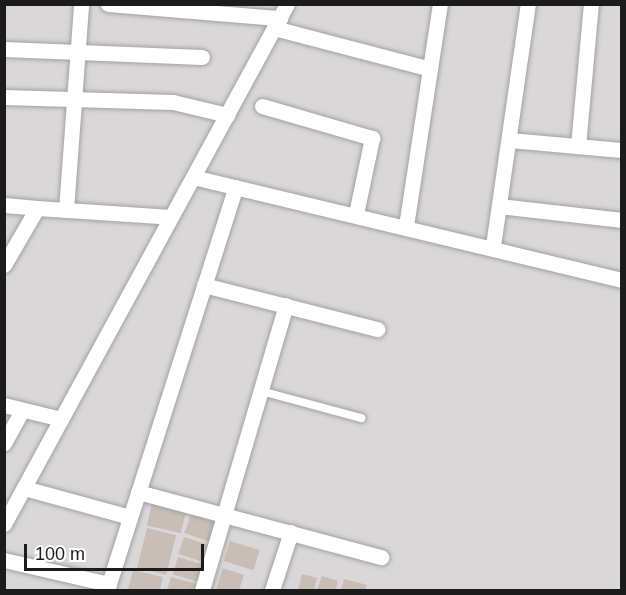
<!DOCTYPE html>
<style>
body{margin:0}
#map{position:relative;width:626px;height:595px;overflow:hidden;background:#ede8df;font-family:Helvetica,sans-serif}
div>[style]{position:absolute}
.residential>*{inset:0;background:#d9d7d7;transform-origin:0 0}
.building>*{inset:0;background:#c9beb5;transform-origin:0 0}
.roads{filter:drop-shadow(0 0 2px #a2a2a2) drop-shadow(0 0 2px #a2a2a2)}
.lane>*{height:8px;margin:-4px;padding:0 4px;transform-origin:4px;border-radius:4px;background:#fff}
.street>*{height:15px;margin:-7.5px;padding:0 7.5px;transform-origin:7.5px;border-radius:7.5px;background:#fff}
span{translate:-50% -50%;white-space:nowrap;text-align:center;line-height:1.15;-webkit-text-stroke:4.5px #fff;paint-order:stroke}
.frame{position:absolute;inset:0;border:6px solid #1b1b1b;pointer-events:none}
.scale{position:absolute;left:24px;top:544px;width:180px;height:27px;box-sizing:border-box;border:3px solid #1b1b1b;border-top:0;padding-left:8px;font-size:18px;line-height:21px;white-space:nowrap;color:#1b1b1b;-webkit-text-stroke:4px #fff;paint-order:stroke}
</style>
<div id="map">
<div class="residential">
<i style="left:5px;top:5px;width:616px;height:585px"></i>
</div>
<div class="building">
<i style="left:152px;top:503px;width:35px;height:23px;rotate:13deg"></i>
<i style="left:191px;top:514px;width:31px;height:20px;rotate:19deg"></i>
<i style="left:147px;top:528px;width:30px;height:41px;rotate:14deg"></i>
<i style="left:184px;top:537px;width:29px;height:18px;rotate:18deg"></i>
<i style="left:230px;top:541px;width:31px;height:21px;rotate:17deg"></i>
<i style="left:178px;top:557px;width:27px;height:18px;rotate:17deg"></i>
<i style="clip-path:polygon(223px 568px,244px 575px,239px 590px,216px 590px)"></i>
<i style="clip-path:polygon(133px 570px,163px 577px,160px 590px,128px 589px)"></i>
<i style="clip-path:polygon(302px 574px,317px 578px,314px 590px,298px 590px)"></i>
<i style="clip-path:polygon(322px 576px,338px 581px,336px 590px,317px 590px)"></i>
<i style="clip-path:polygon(171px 577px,197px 584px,195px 590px,167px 590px)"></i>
<i style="clip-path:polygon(344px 579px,367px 585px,365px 590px,341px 590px)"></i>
</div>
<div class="roads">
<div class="lane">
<i style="left:261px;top:391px;width:104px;rotate:15.1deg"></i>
</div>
<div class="street">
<i style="left:108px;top:4px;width:173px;rotate:4.7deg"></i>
<i style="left:274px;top:28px;width:161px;rotate:14.7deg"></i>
<i style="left:4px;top:49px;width:198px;rotate:2.3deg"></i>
<i style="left:4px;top:97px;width:169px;rotate:1.7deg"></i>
<i style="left:173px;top:102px;width:56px;rotate:13.5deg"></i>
<i style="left:262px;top:106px;width:115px;rotate:16.2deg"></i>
<i style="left:372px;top:138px;width:78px;rotate:101.9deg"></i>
<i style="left:509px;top:140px;width:113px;rotate:5.1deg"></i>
<i style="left:578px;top:146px;width:143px;rotate:-84.8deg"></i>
<i style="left:193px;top:177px;width:441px;rotate:13.5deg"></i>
<i style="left:4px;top:205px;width:33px;rotate:5deg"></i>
<i style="left:499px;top:206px;width:124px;rotate:6.5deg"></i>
<i style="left:66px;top:210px;width:207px;rotate:-85.8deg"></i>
<i style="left:406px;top:226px;width:225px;rotate:-81.3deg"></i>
<i style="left:493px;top:246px;width:245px;rotate:-81.8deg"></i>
<i style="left:4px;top:265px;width:66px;rotate:-59.9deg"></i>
<i style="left:37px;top:208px;width:134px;rotate:3.8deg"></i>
<i style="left:204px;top:285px;width:179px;rotate:14.3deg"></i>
<i style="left:4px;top:405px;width:59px;rotate:13.8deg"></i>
<i style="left:4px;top:443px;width:38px;rotate:-61deg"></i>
<i style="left:24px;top:488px;width:110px;rotate:15.3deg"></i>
<i style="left:138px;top:492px;width:252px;rotate:15deg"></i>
<i style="left:4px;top:524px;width:592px;rotate:-61.44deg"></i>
<i style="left:4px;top:560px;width:108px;rotate:12.9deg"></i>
<i style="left:107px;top:590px;width:423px;rotate:-72.3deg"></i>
<i style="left:202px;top:590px;width:297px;rotate:-73.6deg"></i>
<i style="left:272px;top:590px;width:61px;rotate:-71.9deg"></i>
</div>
</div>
<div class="frame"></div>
<div class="scale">100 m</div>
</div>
